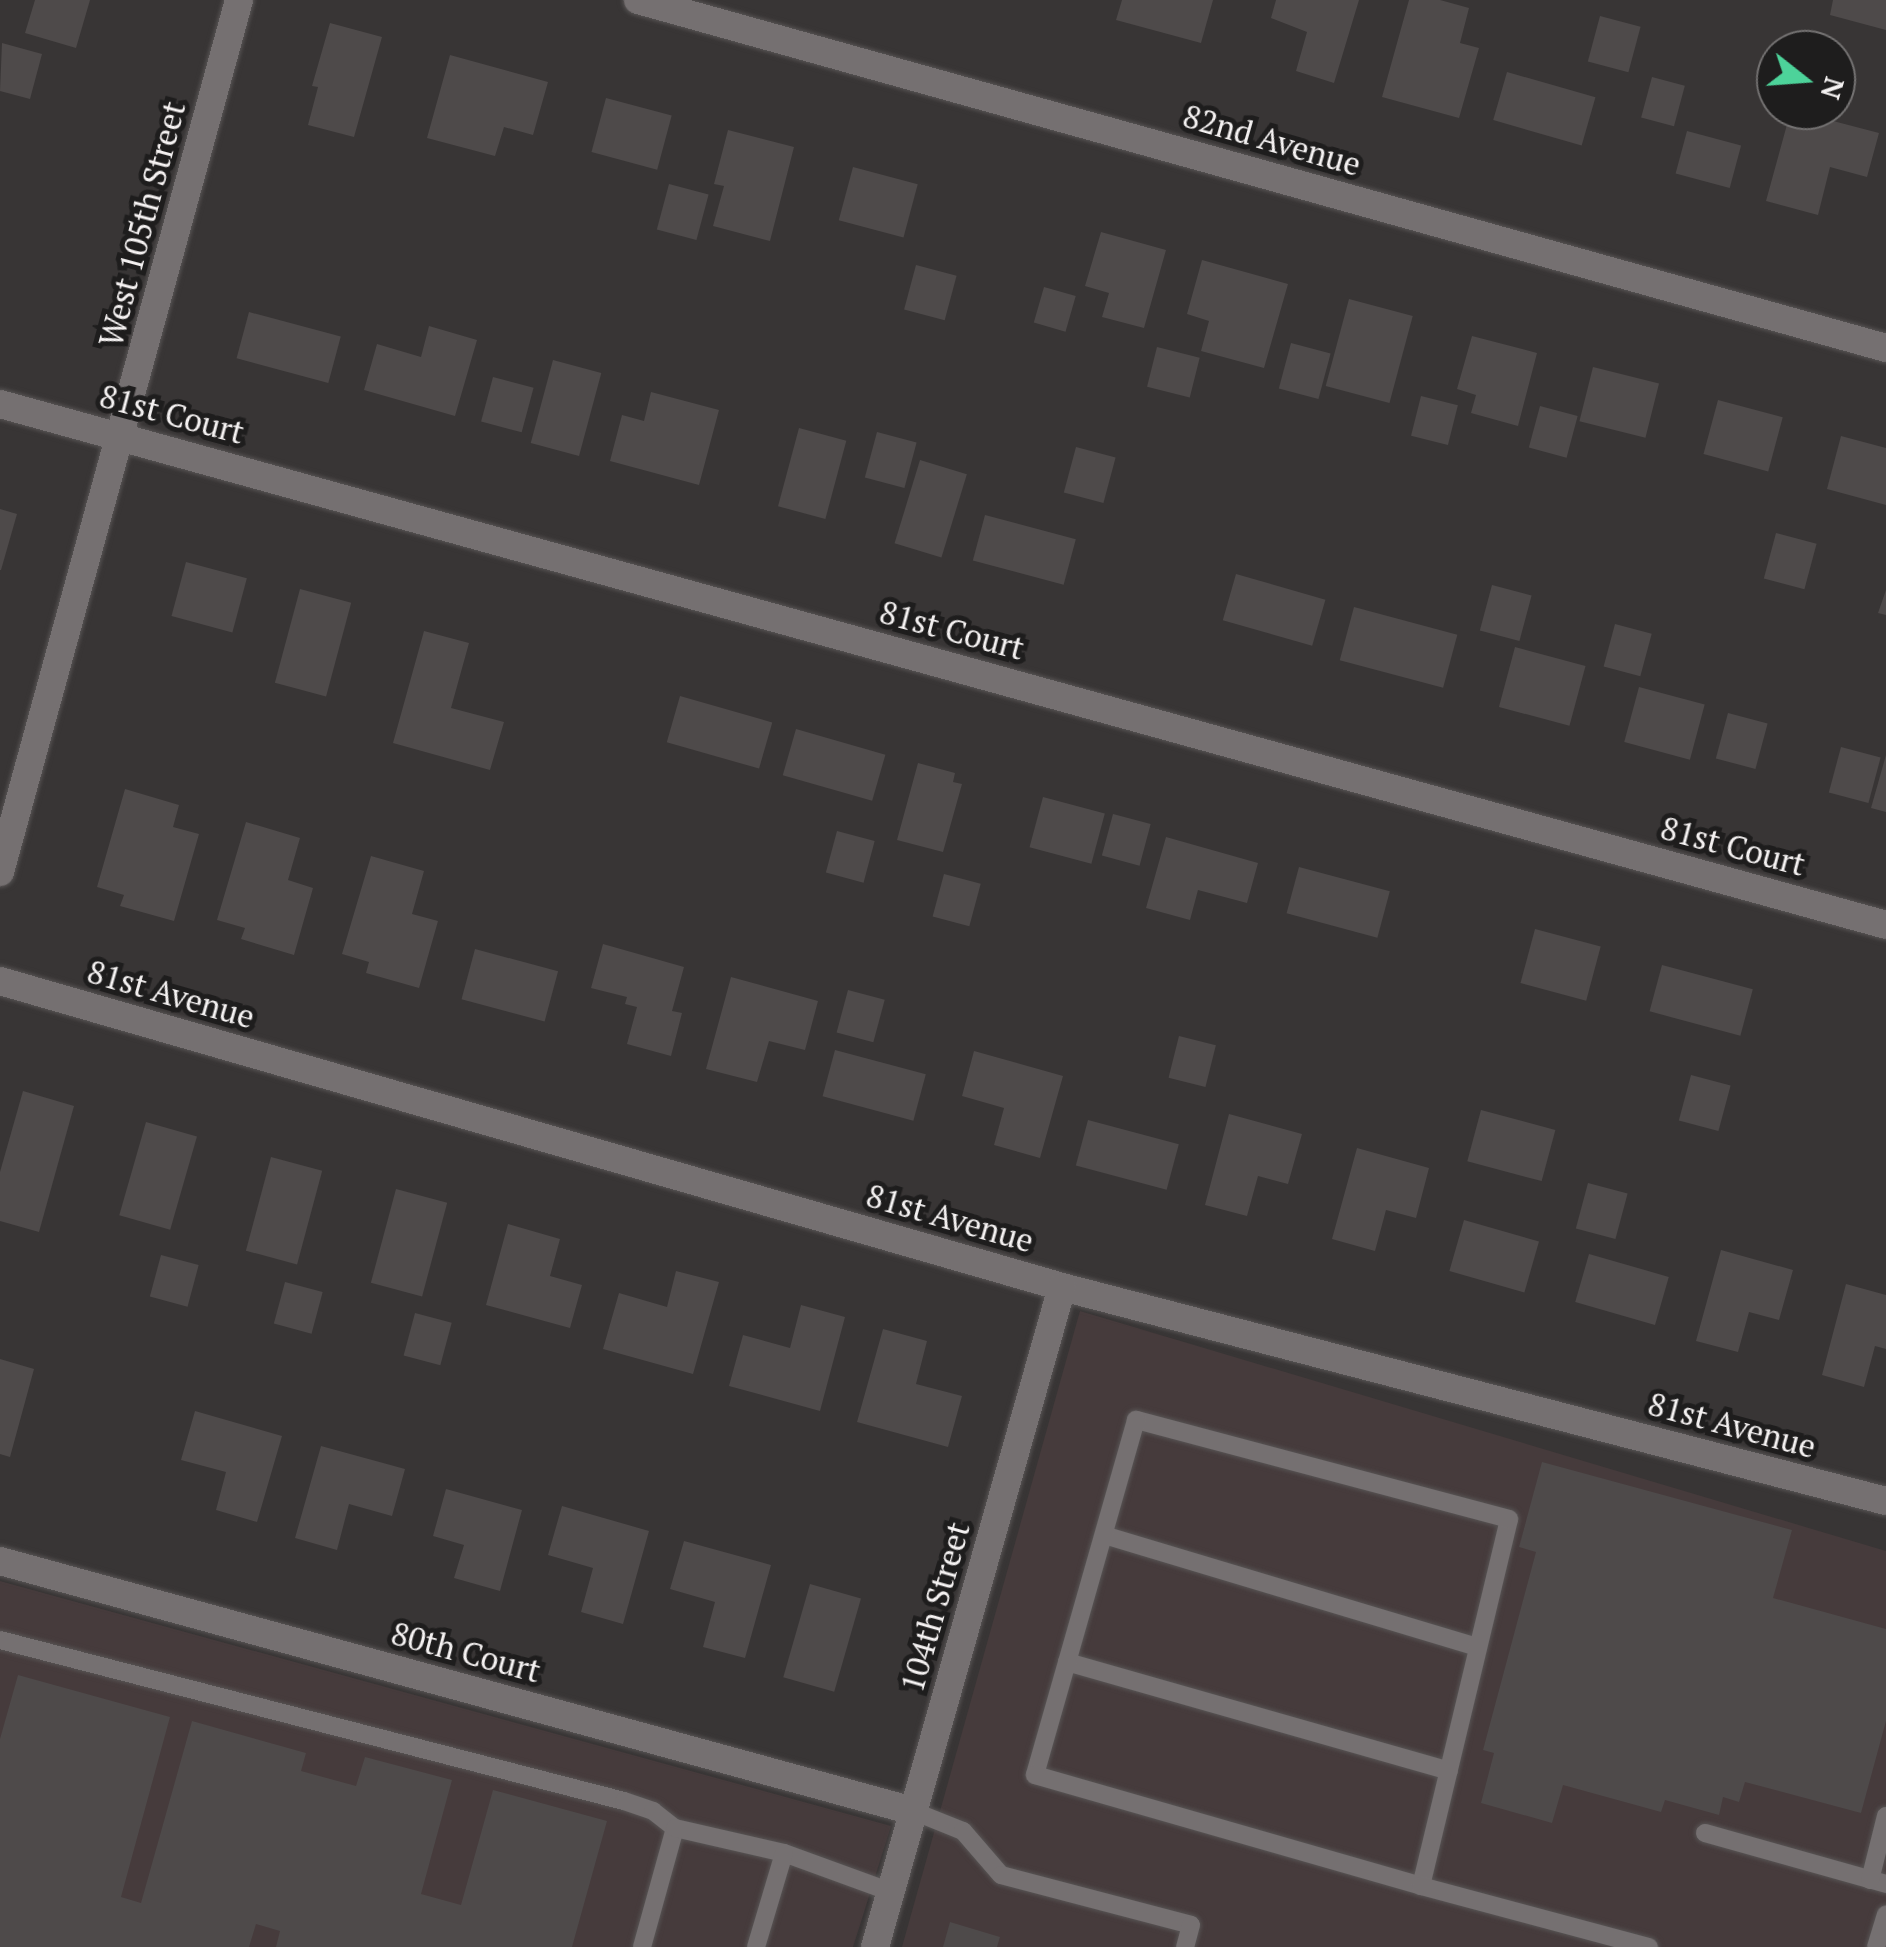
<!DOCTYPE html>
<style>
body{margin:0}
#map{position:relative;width:1886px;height:1947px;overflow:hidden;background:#383535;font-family:"PT Serif",serif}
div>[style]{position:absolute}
.built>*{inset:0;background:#463b3c}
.building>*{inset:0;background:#4e4a4a;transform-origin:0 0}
.roads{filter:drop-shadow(0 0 2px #575454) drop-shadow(0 0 2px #575454)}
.service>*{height:18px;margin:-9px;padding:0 9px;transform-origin:9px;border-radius:9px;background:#757071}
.minor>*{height:28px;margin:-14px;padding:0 14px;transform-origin:14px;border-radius:14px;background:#757071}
span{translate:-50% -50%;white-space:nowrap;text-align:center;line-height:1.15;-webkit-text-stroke:10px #1e1d1d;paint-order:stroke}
.street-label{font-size:32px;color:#f5f2f2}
.north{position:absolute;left:1756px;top:30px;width:100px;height:100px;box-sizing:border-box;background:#1e1d1d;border:2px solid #747272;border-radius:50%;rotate:107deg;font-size:28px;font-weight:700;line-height:40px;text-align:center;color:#f5f2f2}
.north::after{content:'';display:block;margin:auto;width:35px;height:45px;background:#4dd39a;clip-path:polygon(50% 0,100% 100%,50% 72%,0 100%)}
</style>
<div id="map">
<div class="built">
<i style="clip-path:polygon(1080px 1311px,1886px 1551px,1886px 1947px,902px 1947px)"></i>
<i style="clip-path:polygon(0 1581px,891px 1826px,853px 1947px,0 1947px)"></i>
</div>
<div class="building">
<i style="clip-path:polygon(35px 0,90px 0,76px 48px,25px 33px)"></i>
<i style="clip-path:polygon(1122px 0,1213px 0,1201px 43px,1116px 20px)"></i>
<i style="clip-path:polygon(1276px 0,1359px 0,1334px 83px,1296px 71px,1307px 32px,1271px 18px)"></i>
<i style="clip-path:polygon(1409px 0,1440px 0,1469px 8px,1460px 43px,1479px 48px,1459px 118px,1382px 97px)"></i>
<i style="clip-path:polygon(1833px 0,1886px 0,1886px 30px,1830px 15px)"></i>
<i style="left:1600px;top:16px;width:42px;height:47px;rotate:15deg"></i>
<i style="clip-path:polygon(330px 23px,382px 37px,354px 137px,308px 125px,318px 87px,312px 86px)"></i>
<i style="clip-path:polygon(2px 43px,42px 54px,30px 99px,0 91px)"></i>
<i style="clip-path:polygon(450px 55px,548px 82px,533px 135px,504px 127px,495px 156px,427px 138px)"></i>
<i style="left:1507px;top:72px;width:92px;height:50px;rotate:16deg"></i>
<i style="left:1652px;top:77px;width:34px;height:42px;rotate:15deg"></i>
<i style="left:606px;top:98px;width:68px;height:56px;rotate:15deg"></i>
<i style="clip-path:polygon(1791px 110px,1879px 133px,1867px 177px,1830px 167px,1818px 215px,1766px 201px)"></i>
<i style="clip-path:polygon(728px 130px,794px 147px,770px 241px,713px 226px,724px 186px,714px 184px)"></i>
<i style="left:1687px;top:131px;width:56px;height:44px;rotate:15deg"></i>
<i style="left:853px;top:167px;width:67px;height:55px;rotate:15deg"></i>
<i style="left:669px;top:184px;width:41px;height:47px;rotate:15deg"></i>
<i style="clip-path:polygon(1101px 232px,1166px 250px,1144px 328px,1102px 317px,1109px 293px,1085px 286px)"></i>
<i style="clip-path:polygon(1202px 260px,1288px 284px,1264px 368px,1201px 351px,1209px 321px,1187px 314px)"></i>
<i style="left:916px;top:265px;width:42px;height:46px;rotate:15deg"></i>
<i style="left:1044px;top:287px;width:33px;height:37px;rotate:16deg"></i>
<i style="left:1349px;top:299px;width:66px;height:90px;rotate:15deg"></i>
<i style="left:249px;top:312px;width:95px;height:48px;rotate:15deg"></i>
<i style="clip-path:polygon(429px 326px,477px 340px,455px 416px,364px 390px,377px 344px,421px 357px)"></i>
<i style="clip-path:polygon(1472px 336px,1537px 353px,1518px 426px,1471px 413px,1476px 395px,1457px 389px)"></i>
<i style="left:1291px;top:343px;width:41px;height:47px;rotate:15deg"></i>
<i style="left:1157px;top:347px;width:44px;height:41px;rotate:14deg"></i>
<i style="left:553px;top:360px;width:50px;height:86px;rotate:15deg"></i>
<i style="left:1593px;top:367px;width:68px;height:56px;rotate:14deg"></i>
<i style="left:493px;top:377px;width:42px;height:46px;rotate:15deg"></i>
<i style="clip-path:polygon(651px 392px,719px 410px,699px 485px,610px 461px,622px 415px,644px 421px)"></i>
<i style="left:1421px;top:396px;width:38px;height:41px;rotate:14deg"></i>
<i style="left:1718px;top:400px;width:67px;height:56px;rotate:15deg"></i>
<i style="left:1540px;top:406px;width:39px;height:43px;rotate:15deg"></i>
<i style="left:799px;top:428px;width:49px;height:81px;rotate:15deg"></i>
<i style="left:877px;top:432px;width:41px;height:47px;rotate:15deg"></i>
<i style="clip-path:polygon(1841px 436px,1886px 448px,1886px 505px,1827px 489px)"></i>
<i style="left:1076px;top:447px;width:41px;height:47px;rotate:15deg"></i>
<i style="left:920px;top:460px;width:49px;height:87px;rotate:17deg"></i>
<i style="clip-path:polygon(0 509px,17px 514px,1px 570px,0 570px)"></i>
<i style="left:985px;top:515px;width:94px;height:47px;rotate:15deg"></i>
<i style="left:1776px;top:533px;width:42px;height:47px;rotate:15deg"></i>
<i style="left:186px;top:562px;width:63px;height:56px;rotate:15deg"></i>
<i style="left:1236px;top:574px;width:93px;height:48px;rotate:16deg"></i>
<i style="left:1492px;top:585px;width:41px;height:47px;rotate:15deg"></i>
<i style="left:300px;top:589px;width:53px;height:97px;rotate:15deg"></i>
<i style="clip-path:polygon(1886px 590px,1886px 615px,1878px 613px)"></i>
<i style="left:1354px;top:607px;width:107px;height:55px;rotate:15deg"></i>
<i style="left:1615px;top:624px;width:38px;height:44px;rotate:15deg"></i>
<i style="clip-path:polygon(424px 631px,469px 643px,451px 708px,504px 722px,490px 770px,393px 743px)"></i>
<i style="left:1515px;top:647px;width:73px;height:62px;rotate:15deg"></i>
<i style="left:1639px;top:687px;width:68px;height:57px;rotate:15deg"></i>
<i style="left:680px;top:696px;width:96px;height:48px;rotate:16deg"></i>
<i style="left:1728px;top:713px;width:41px;height:47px;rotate:15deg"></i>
<i style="left:796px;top:729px;width:93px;height:48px;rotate:16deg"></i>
<i style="left:1841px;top:747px;width:41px;height:47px;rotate:15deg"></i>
<i style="clip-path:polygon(1886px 755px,1886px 812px,1871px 808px)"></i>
<i style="clip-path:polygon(918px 763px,955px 773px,953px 782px,962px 784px,943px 852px,897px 840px)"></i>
<i style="clip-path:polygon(125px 789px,179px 805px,173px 827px,199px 834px,174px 921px,120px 906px,124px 895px,97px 887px)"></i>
<i style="left:1043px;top:797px;width:64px;height:52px;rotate:15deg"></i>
<i style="left:1113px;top:814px;width:39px;height:43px;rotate:15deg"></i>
<i style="clip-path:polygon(246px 822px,300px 838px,288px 880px,313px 888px,294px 955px,241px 939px,245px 928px,217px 920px)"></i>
<i style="left:837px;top:831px;width:39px;height:43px;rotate:15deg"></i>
<i style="clip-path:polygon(1166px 837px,1258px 863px,1247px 903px,1198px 890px,1190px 920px,1146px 908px)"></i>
<i style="clip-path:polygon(371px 856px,424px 871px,412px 914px,438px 921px,419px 988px,366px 973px,369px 962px,342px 954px)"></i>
<i style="left:1299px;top:867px;width:94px;height:48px;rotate:15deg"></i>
<i style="left:944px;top:874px;width:38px;height:44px;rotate:15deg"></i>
<i style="left:1535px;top:929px;width:68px;height:56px;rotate:15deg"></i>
<i style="clip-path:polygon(603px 944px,684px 967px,672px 1011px,682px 1013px,671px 1056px,627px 1044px,637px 1007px,625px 1004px,627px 997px,591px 988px)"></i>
<i style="left:475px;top:949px;width:86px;height:52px;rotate:15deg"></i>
<i style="left:1662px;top:965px;width:94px;height:48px;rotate:15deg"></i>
<i style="clip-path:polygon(731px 977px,818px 1001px,805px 1050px,769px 1041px,757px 1082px,706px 1069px)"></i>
<i style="left:848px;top:990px;width:38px;height:44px;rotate:15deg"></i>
<i style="left:1179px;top:1036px;width:38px;height:43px;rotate:14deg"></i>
<i style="left:835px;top:1050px;width:94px;height:48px;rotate:15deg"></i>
<i style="clip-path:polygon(974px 1051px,1063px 1076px,1040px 1158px,994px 1145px,1004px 1108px,962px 1096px)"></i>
<i style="left:1691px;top:1075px;width:41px;height:47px;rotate:15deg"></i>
<i style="clip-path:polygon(23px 1091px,74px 1106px,39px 1232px,0 1221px,0 1172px)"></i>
<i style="left:1481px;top:1110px;width:77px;height:53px;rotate:15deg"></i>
<i style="clip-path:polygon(1229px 1114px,1302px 1134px,1288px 1184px,1258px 1176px,1247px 1216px,1205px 1205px)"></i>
<i style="left:1088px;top:1120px;width:94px;height:47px;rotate:15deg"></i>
<i style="left:146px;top:1122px;width:53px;height:97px;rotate:16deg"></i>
<i style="clip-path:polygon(1357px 1148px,1429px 1168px,1416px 1218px,1386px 1210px,1375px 1251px,1332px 1239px)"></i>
<i style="left:271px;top:1157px;width:53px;height:97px;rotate:15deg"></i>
<i style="left:1588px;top:1183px;width:41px;height:47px;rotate:15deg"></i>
<i style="left:396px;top:1189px;width:53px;height:97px;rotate:15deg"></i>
<i style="left:1464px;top:1220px;width:78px;height:53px;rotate:16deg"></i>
<i style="clip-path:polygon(508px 1224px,560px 1239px,550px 1276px,582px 1285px,570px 1328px,486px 1305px)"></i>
<i style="clip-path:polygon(1721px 1250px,1793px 1270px,1779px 1320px,1749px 1312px,1738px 1352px,1696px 1341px)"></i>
<i style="left:1589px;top:1254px;width:83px;height:50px;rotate:16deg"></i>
<i style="left:161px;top:1255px;width:39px;height:43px;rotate:15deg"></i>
<i style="clip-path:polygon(676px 1271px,719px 1282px,693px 1374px,603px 1349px,619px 1293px,667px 1307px)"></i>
<i style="left:285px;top:1282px;width:39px;height:43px;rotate:15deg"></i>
<i style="clip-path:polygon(1846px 1284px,1886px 1295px,1886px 1349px,1875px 1346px,1864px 1387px,1822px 1375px)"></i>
<i style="clip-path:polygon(801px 1305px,845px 1317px,820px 1411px,729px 1386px,743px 1335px,790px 1348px)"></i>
<i style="left:415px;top:1313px;width:38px;height:44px;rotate:15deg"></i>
<i style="clip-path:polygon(883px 1329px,927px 1341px,916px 1384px,962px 1396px,948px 1447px,857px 1422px)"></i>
<i style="clip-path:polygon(0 1359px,34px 1369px,10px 1457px,0 1454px)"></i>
<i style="clip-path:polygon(195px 1411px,282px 1436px,257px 1522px,216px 1510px,226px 1472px,181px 1460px)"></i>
<i style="clip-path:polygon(321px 1446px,405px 1469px,392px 1516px,349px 1504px,337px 1550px,295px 1538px)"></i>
<i style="clip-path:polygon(1542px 1462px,1792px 1530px,1773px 1598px,1886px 1629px,1886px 1721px,1861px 1813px,1745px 1782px,1739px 1802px,1723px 1797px,1719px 1815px,1665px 1800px,1661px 1812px,1563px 1785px,1552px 1823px,1481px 1803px,1494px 1753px,1483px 1750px,1536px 1552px,1519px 1547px)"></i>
<i style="clip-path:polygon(446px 1489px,522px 1510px,500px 1591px,454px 1578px,464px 1545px,433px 1536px)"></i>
<i style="clip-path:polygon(562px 1506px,649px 1531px,623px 1624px,581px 1612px,593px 1568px,548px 1555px)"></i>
<i style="clip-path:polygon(684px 1541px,771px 1565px,745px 1658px,703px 1647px,715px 1602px,670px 1589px)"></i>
<i style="left:810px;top:1584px;width:53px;height:97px;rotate:16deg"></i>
<i style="clip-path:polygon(18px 1675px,170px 1717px,121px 1897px,141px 1903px,192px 1721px,306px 1753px,301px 1771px,356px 1786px,365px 1757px,452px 1780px,421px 1894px,461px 1905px,493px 1790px,607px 1821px,572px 1947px,276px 1947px,280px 1931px,256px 1924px,249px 1947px,0 1947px,0 1739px)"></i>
<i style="clip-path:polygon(950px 1922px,1000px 1937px,997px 1947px,943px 1947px)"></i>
</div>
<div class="roads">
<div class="service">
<i style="left:1104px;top:1535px;width:390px;rotate:16.7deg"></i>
<i style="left:0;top:1640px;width:644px;rotate:14.47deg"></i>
<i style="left:624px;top:1801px;width:31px;rotate:19deg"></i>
<i style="left:653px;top:1811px;width:28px;rotate:38deg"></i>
<i style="left:1067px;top:1662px;width:397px;rotate:15.9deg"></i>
<i style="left:913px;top:1811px;width:54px;rotate:21.8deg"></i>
<i style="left:963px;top:1831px;width:58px;rotate:49.2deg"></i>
<i style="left:1001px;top:1875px;width:196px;rotate:14.7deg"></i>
<i style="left:1191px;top:1925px;width:23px;rotate:105deg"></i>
<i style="left:1705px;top:1833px;width:188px;rotate:15.7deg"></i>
<i style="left:1870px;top:1880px;width:66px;rotate:-76deg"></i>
<i style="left:1421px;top:1886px;width:377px;rotate:-76.5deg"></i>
<i style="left:1509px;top:1519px;width:386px;rotate:-165.1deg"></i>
<i style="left:1136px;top:1420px;width:369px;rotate:105.9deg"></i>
<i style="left:1035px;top:1775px;width:402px;rotate:16deg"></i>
<i style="left:1421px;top:1886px;width:236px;rotate:15deg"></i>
<i style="left:642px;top:1947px;width:123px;rotate:-74.5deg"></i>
<i style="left:675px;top:1828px;width:112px;rotate:12.9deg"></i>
<i style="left:784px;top:1853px;width:114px;rotate:20deg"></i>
<i style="left:756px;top:1947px;width:98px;rotate:-73.4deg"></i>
<i style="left:1876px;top:1947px;width:34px;rotate:-73deg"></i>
</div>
<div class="minor">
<i style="left:638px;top:0;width:1296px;rotate:15.58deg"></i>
<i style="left:0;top:404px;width:1957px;rotate:15.44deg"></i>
<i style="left:0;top:872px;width:904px;rotate:-74.67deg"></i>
<i style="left:0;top:981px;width:1105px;rotate:16.07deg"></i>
<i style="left:1062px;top:1287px;width:851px;rotate:14.56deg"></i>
<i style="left:0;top:1561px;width:947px;rotate:15.31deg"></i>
<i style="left:875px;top:1947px;width:686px;rotate:-74.18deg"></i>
</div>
</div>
<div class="street-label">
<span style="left:1272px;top:140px;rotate:16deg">82nd Avenue</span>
<span style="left:142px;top:224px;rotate:-75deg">West 105th Street</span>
<span style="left:172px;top:414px;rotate:15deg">81st Court</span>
<span style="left:952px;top:630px;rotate:15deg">81st Court</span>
<span style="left:1733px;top:846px;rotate:15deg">81st Court</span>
<span style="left:171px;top:994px;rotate:16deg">81st Avenue</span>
<span style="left:950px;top:1218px;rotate:16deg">81st Avenue</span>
<span style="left:1732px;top:1425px;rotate:15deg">81st Avenue</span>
<span style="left:935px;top:1607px;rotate:-74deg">104th Street</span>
<span style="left:466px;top:1652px;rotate:15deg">80th Court</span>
</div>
<div class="north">N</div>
</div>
